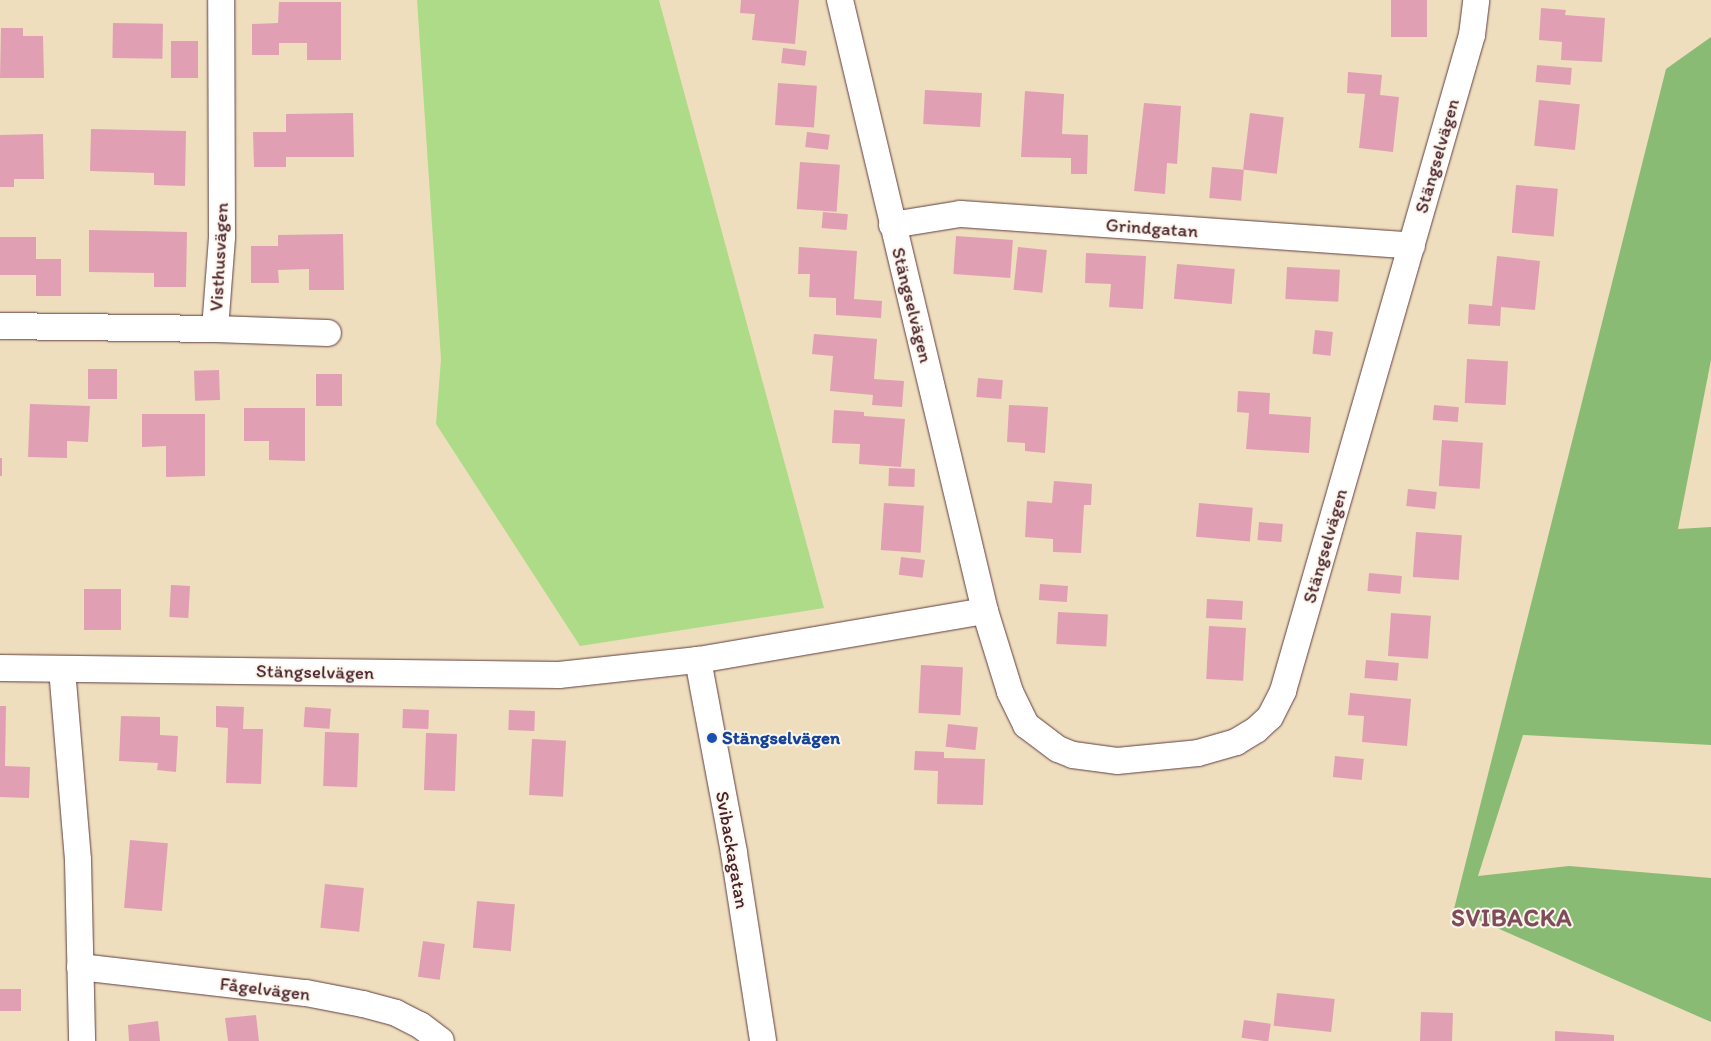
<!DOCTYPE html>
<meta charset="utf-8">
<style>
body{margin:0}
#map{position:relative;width:1711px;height:1041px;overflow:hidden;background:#eedebd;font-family:Itim,sans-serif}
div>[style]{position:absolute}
.green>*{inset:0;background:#aedb87}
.forest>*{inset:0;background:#8abb74}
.building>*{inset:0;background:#e19fb4;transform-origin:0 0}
.roads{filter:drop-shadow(0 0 1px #633c41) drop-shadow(0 0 1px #633c41)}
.street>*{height:26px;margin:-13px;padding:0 13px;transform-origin:13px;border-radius:13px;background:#fff}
.dots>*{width:14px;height:14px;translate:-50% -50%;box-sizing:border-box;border:2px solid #fbf7ec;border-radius:50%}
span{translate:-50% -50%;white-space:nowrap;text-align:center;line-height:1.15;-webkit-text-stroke:4px #fbf7ec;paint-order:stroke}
.street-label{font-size:19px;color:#4a1f2b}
.transit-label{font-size:19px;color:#164399;font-weight:700}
.left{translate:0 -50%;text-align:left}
.district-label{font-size:24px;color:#7f4c5b;font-weight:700;letter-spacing:1px}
</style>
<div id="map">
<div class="green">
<i style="clip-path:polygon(417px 0,659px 0,824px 608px,580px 646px,436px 424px,441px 359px)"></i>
</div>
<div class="forest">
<i style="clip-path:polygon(1711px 37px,1711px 360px,1678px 529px,1711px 527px,1711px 745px,1523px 735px,1478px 876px,1569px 866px,1711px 878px,1711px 1022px,1454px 909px,1666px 69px)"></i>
</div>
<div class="building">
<i style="clip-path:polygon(741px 0,799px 0,795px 44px,752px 40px,755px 14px,740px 13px)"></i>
<i style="left:1391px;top:0;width:36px;height:37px"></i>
<i style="clip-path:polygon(279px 2px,341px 2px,341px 60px,307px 60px,307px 43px,279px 43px,279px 55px,252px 55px,252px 24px,278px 23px)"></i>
<i style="clip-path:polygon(1541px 8px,1566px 10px,1565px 15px,1605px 18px,1602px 62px,1561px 60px,1562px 42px,1539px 40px)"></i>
<i style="left:113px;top:23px;width:50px;height:35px;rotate:1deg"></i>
<i style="clip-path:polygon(1px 28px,23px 28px,23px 36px,43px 36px,44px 78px,0 78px)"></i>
<i style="left:171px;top:41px;width:27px;height:37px"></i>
<i style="left:783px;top:48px;width:24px;height:15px;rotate:7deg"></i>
<i style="left:1537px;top:65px;width:35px;height:17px;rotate:5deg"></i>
<i style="clip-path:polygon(1348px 72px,1382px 75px,1380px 95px,1399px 97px,1393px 152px,1359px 148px,1365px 94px,1347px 93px)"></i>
<i style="left:778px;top:83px;width:39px;height:42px;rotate:4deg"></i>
<i style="left:925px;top:90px;width:57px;height:34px;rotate:3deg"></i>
<i style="clip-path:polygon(1025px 91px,1064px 94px,1062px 134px,1088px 135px,1087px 174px,1071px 174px,1071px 158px,1021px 157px)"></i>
<i style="left:1539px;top:100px;width:41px;height:46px;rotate:6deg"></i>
<i style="clip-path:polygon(1144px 103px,1181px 106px,1177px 164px,1167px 163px,1165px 194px,1134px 191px)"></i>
<i style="clip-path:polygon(353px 113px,354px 157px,286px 157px,286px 167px,254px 167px,253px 132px,286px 132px,286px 114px)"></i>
<i style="left:1250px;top:113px;width:34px;height:57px;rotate:7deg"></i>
<i style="clip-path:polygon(91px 129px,186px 131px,185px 186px,154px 185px,154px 173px,90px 171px)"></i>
<i style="left:807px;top:132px;width:23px;height:15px;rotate:7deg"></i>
<i style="clip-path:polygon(43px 134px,44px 179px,14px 179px,14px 187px,0 187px,0 135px)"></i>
<i style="left:800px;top:162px;width:40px;height:47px;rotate:4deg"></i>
<i style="left:1212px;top:167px;width:32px;height:31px;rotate:5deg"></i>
<i style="left:1516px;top:185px;width:42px;height:48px;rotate:5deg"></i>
<i style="left:823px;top:212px;width:25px;height:16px;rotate:5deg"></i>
<i style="clip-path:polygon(89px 230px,187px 232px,186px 287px,154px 287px,154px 273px,89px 272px)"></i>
<i style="clip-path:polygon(343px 234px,344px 290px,309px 290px,309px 269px,278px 270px,279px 283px,251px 283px,251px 246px,278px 246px,278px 235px)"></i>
<i style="left:956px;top:236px;width:57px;height:38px;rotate:4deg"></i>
<i style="clip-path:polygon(0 237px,36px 237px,36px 259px,61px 259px,61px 296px,36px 296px,36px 275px,0 275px)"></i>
<i style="clip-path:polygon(799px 247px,857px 251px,854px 299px,882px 301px,881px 318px,836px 315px,836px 298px,809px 297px,810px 274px,798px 274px)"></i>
<i style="left:1018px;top:247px;width:29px;height:43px;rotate:6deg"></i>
<i style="clip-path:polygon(1086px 253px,1146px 256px,1143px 309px,1109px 307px,1111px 284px,1085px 283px)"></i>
<i style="clip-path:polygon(1497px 256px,1540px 261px,1535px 310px,1501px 307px,1500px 326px,1468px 324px,1469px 304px,1492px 306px)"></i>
<i style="left:1177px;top:264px;width:58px;height:35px;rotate:5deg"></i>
<i style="left:1287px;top:267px;width:53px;height:32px;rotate:3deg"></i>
<i style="left:1315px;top:330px;width:18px;height:24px;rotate:6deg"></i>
<i style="clip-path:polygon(814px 334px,877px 339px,874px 379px,904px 381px,902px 407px,872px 405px,873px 395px,830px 391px,833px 356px,812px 354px)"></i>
<i style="left:1467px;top:359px;width:41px;height:44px;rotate:3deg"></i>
<i style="left:88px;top:369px;width:29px;height:30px"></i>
<i style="left:219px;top:370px;width:30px;height:25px;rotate:88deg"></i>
<i style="left:316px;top:374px;width:26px;height:32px"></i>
<i style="left:978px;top:378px;width:25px;height:19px;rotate:5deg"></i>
<i style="clip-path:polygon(1238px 391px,1270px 393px,1269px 414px,1311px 417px,1309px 453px,1246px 449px,1249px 413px,1237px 412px)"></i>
<i style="clip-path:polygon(30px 404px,90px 406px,88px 442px,67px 441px,67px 458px,28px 457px)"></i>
<i style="clip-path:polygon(1009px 405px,1048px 407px,1045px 453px,1025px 451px,1025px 443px,1007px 442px)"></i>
<i style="left:1434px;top:405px;width:25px;height:15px;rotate:5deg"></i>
<i style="clip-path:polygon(244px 408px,305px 408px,305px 461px,269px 460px,269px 441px,244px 441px)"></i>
<i style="clip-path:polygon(834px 410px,864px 412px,864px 416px,905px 419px,901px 467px,859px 464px,860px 444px,832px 443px)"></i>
<i style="clip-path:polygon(142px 414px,205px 414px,205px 476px,166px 477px,166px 446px,142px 447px)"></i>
<i style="left:1442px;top:440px;width:41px;height:46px;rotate:4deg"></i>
<i style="left:0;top:458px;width:2px;height:18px"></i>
<i style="left:889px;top:468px;width:26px;height:18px;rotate:2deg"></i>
<i style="clip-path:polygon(1054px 481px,1092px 484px,1091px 505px,1084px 505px,1081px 553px,1053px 552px,1053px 539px,1025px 537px,1027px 501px,1052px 503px)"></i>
<i style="left:1408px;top:489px;width:29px;height:17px;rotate:6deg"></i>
<i style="left:884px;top:503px;width:40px;height:47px;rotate:4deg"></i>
<i style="left:1199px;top:503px;width:54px;height:34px;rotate:5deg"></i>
<i style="left:1259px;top:522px;width:24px;height:18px;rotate:5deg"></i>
<i style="left:1416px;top:532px;width:46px;height:45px;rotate:4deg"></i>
<i style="left:901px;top:557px;width:24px;height:18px;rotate:7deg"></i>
<i style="left:1369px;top:573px;width:33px;height:18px;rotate:5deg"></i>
<i style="left:1040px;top:584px;width:28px;height:16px;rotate:4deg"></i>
<i style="left:171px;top:585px;width:19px;height:32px;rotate:3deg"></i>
<i style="left:121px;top:589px;width:41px;height:37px;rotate:90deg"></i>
<i style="left:1207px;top:599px;width:36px;height:19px;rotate:3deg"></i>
<i style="left:1058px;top:612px;width:50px;height:32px;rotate:3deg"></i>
<i style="left:1391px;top:613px;width:40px;height:43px;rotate:4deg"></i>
<i style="left:1209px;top:626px;width:37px;height:53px;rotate:3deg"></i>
<i style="left:1366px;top:660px;width:33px;height:18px;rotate:5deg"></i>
<i style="left:921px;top:665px;width:42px;height:48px;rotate:3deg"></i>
<i style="clip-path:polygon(1350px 693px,1411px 699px,1407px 746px,1362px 742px,1364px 716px,1348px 715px)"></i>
<i style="clip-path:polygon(0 706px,6px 706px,5px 766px,30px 767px,29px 798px,0 797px)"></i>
<i style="clip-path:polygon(216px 706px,244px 707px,243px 729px,263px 729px,261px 784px,226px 783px,228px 728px,216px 727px)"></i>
<i style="left:305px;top:707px;width:26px;height:20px;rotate:4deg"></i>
<i style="left:403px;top:709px;width:26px;height:19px;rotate:2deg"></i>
<i style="left:509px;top:710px;width:26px;height:20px;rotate:2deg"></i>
<i style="clip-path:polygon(121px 716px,160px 717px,160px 735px,178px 736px,176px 772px,157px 770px,158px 763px,119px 761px)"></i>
<i style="left:948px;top:724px;width:30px;height:23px;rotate:6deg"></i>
<i style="left:325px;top:732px;width:34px;height:54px;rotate:2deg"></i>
<i style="left:426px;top:733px;width:31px;height:57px;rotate:2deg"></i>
<i style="left:532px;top:739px;width:34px;height:56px;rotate:3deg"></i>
<i style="clip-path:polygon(915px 751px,944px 752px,944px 758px,985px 759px,983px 805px,937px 804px,938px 771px,914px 770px)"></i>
<i style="left:1335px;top:756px;width:29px;height:21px;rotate:6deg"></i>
<i style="left:130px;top:840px;width:38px;height:68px;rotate:5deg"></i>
<i style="left:325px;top:884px;width:39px;height:44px;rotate:6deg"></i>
<i style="left:477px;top:901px;width:38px;height:47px;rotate:5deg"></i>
<i style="left:423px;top:941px;width:22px;height:36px;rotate:8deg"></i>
<i style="left:0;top:989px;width:21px;height:22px"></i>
<i style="left:1277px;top:993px;width:58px;height:33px;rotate:6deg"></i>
<i style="left:1421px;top:1012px;width:32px;height:29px;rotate:2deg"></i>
<i style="clip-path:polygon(256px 1015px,259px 1041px,228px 1041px,225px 1018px)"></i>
<i style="left:1244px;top:1020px;width:27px;height:18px;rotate:8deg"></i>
<i style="clip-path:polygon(158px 1021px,160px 1041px,129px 1041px,128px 1025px)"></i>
<i style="clip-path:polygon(1555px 1031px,1614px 1035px,1614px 1041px,1555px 1041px)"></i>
</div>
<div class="roads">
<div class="street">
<i style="left:840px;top:0;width:628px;rotate:76.65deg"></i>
<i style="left:985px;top:611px;width:85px;rotate:72.8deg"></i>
<i style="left:1010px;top:692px;width:37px;rotate:64deg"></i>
<i style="left:1026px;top:725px;width:40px;rotate:37deg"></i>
<i style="left:1058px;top:749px;width:16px;rotate:22deg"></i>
<i style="left:1073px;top:755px;width:44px;rotate:7.8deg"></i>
<i style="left:1117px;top:761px;width:81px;rotate:-5.6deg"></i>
<i style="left:1198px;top:753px;width:40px;rotate:-16deg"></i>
<i style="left:1236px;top:742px;width:23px;rotate:-31deg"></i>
<i style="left:1256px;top:730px;width:19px;rotate:-43deg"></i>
<i style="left:1270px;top:717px;width:29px;rotate:-63deg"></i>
<i style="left:1283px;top:691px;width:683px;rotate:-73.93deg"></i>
<i style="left:1472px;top:35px;width:35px;rotate:-83deg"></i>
<i style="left:892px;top:225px;width:69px;rotate:-9.2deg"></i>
<i style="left:960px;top:214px;width:453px;rotate:4deg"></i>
<i style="left:0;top:326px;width:215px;rotate:0.8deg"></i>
<i style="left:215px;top:329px;width:92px;rotate:-85.6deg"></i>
<i style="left:222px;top:237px;width:237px;rotate:-90.2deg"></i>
<i style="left:215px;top:329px;width:113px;rotate:2deg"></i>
<i style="left:698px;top:660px;width:196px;rotate:79.4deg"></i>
<i style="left:734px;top:853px;width:190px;rotate:81.2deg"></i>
<i style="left:0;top:668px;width:559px;rotate:0.72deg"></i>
<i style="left:559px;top:675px;width:140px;rotate:-6.2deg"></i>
<i style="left:698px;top:660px;width:291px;rotate:-9.7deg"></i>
<i style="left:62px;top:669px;width:192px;rotate:85.2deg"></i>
<i style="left:78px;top:860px;width:181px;rotate:88.7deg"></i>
<i style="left:80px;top:967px;width:227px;rotate:6.6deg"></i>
<i style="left:306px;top:993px;width:58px;rotate:10.9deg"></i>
<i style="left:363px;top:1004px;width:34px;rotate:15deg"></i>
<i style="left:396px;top:1013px;width:27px;rotate:27deg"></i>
<i style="left:420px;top:1025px;width:26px;rotate:37deg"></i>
</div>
</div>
<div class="dots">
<i style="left:712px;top:738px;background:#1a4fb4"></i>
</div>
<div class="street-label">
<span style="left:1437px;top:156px;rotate:-74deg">Stängselvägen</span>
<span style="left:1152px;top:228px;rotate:4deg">Grindgatan</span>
<span style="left:219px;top:257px;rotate:-87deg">Visthusvägen</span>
<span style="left:912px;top:305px;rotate:76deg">Stängselvägen</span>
<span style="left:1325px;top:546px;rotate:-74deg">Stängselvägen</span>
<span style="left:315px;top:672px;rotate:1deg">Stängselvägen</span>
<span style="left:732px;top:850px;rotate:80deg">Svibackagatan</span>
<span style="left:265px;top:989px;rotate:7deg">Fågelvägen</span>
</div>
<div class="transit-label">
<span class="left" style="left:722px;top:738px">Stängselvägen</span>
</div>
<div class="district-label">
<span style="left:1512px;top:918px">SVIBACKA</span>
</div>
</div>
